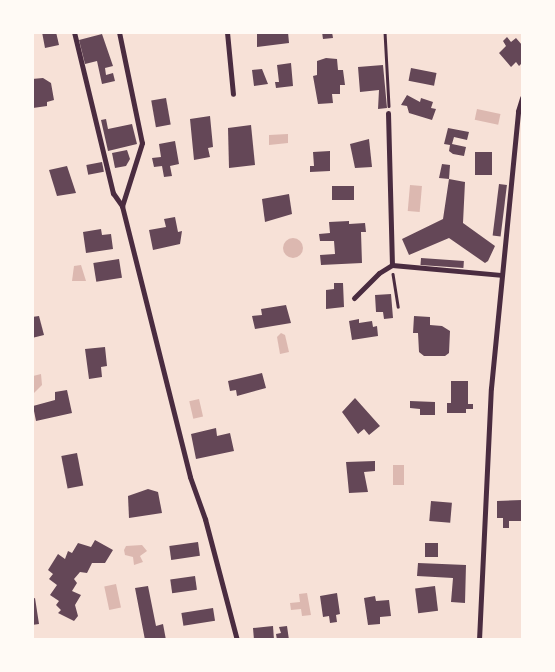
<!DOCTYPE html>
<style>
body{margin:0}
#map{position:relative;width:555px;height:672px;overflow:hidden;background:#f7e1d7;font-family:"PT Sans",sans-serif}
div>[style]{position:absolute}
.water>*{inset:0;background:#dcb8b0;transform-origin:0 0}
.round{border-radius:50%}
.building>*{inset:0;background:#644757;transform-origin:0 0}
.path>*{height:2.5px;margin:-1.25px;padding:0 1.25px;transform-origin:1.25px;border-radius:1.25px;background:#4a2c40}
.minor>*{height:5px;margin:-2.5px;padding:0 2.5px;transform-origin:2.5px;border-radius:2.5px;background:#4a2c40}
span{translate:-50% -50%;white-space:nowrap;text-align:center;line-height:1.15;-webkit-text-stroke:4px #fffaf5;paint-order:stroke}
.frame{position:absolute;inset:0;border:34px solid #fffaf5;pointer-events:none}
</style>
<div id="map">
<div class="water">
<i style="left:477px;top:109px;width:24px;height:11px;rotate:12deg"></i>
<i style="clip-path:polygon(288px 134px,288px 143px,269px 145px,269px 135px)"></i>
<i style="left:410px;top:185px;width:12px;height:26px;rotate:5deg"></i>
<i class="round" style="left:283px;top:238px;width:20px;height:20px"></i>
<i style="clip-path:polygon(81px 265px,86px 281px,72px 281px,74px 266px)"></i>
<i style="clip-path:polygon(281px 333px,285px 335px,289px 352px,280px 354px,277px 337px)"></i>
<i style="clip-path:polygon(41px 374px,42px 385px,33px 394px,33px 376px)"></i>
<i style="left:199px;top:399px;width:18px;height:10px;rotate:77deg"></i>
<i style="left:393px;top:465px;width:11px;height:20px"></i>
<i style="clip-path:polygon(142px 545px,147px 551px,140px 556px,143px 562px,134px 565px,133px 557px,125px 555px,124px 550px,126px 546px)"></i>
<i style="left:116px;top:584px;width:24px;height:12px;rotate:78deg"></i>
<i style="clip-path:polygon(307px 593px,311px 615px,302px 616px,301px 609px,291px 610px,290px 603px,300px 602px,299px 594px)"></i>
</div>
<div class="building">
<i style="clip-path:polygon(42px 32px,56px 32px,59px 45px,45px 48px)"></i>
<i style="clip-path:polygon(257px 32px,288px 32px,289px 43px,257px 47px)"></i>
<i style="clip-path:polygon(322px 32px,332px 32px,333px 38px,323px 39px)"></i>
<i style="clip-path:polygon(102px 34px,113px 66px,105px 68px,106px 75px,113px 73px,115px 81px,102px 84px,97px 61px,85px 64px,79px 40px)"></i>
<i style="clip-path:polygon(507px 37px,511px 42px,516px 38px,522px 45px,522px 63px,519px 66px,516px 62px,511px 67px,499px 53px,506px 46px,503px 41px)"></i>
<i style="clip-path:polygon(326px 58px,337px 59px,338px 70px,343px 70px,345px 85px,340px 85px,340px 94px,332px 94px,333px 103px,318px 104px,313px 76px,317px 75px,317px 61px)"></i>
<i style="clip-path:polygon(291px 63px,293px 86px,276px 88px,275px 82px,279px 82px,277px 65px)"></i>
<i style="clip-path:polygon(383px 65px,387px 108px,378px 109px,379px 90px,360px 92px,358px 67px)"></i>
<i style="left:411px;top:68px;width:26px;height:13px;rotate:11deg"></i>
<i style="clip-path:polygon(262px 69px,268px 84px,254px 86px,252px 70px)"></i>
<i style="clip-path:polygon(43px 78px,51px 83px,54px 100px,47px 102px,47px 106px,33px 108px,32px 79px)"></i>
<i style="clip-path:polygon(407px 95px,420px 102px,421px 98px,433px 102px,431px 108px,436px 109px,432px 120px,409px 113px,407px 106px,401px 105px)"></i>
<i style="left:166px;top:98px;width:27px;height:15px;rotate:80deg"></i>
<i style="clip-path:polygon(210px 116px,213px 147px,208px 148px,210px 157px,194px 160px,190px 119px)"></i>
<i style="clip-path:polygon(106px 119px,108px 129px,132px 124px,137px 144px,108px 151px,101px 120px)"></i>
<i style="clip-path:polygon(251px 125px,255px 165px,229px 168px,228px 128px)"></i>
<i style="clip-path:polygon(448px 128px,469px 132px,467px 140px,454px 137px,452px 144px,466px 147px,464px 156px,453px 154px,449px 151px,450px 145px,444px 144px)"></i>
<i style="clip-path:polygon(369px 139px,372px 167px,355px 168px,350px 144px)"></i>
<i style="clip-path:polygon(175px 141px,179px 164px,170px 166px,172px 176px,164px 177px,162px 166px,154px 167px,152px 158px,161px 157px,159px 144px)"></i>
<i style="clip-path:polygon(127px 150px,130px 159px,126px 166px,115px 168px,112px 153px)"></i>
<i style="clip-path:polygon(330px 151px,330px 171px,310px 172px,310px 166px,314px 166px,313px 152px)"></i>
<i style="left:475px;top:152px;width:17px;height:23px"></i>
<i style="left:102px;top:162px;width:10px;height:16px;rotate:79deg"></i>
<i style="clip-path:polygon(442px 164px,450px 165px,449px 179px,439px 178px)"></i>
<i style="clip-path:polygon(67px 166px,76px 193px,57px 196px,49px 170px)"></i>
<i style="clip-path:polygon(449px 179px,465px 182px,463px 223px,495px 246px,488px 261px,485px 263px,449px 238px,409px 255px,402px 239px,443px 219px)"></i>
<i style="left:499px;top:184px;width:8px;height:52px;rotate:7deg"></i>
<i style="left:354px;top:186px;width:14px;height:22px;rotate:90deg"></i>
<i style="clip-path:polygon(289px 194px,292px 214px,265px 222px,262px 199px)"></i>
<i style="clip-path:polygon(175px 217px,178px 232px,182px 231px,180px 244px,153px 250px,149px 230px,166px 227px,164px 219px)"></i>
<i style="clip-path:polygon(349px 221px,349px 224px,365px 223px,366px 232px,361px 232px,362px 263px,321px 265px,320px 255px,335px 254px,334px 241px,320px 241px,319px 234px,330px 233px,329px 222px)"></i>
<i style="clip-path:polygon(101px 229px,102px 235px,111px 234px,113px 249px,86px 253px,83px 232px)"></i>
<i style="left:421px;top:258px;width:43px;height:7px;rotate:4deg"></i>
<i style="left:119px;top:259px;width:19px;height:26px;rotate:81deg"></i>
<i style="clip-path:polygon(334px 283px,343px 283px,344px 307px,326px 309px,326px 290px,334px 289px)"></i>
<i style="clip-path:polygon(391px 294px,393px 318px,384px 319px,383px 312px,376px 312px,375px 295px)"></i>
<i style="clip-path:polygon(286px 305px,291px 323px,255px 329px,252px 316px,262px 315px,261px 309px)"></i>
<i style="clip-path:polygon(39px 316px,44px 335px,32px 338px,32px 317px)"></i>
<i style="clip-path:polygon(414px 316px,430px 317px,430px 325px,442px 326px,450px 331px,449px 353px,445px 356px,424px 356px,419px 352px,418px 333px,413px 333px)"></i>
<i style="clip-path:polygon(359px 319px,359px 323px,372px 321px,373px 327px,377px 326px,378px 336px,352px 340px,349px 321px)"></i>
<i style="clip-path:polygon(105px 347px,107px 366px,101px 367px,102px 377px,89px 379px,85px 349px)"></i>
<i style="clip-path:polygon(262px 373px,266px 388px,237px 396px,236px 390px,230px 391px,228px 381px)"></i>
<i style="clip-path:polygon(451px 381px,468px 381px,468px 404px,473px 404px,473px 409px,466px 409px,466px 413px,447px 413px,447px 403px,451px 403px)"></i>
<i style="clip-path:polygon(67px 390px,72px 413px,36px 421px,33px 406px,55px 400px,55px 392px)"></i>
<i style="clip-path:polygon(355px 398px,380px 426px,369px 435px,364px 429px,358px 434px,342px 412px)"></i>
<i style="clip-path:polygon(410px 401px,435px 402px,435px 415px,420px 415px,420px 409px,410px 408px)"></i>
<i style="clip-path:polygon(216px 428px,217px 436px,230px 433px,234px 451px,196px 459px,191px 434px)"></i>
<i style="left:77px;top:453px;width:33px;height:16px;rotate:79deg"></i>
<i style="clip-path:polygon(375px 461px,375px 471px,364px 472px,368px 492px,349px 493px,346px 462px)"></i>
<i style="clip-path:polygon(148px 489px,158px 492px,162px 513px,129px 518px,128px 496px)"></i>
<i style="clip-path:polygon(522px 500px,522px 521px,509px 521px,509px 528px,503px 528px,503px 518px,497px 518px,497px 501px)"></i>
<i style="left:431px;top:501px;width:21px;height:20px;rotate:5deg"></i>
<i style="clip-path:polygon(95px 540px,113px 550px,105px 563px,92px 563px,87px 573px,80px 572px,74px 579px,77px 583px,72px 591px,81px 595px,75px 605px,78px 616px,74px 621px,58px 613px,61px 610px,56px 605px,59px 601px,50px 595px,57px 585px,49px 579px,53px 574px,48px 570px,58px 554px,65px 559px,68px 551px,72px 553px,78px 543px,91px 547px)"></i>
<i style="left:198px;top:542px;width:14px;height:29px;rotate:82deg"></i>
<i style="left:425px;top:543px;width:13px;height:14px"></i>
<i style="clip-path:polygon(418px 563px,466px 565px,465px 603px,451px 602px,453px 578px,417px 576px)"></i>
<i style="left:195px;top:576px;width:14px;height:25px;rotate:82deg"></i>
<i style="clip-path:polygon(148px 586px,156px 626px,163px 624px,166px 640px,145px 640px,135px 588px)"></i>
<i style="left:435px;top:586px;width:25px;height:20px;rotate:83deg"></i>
<i style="clip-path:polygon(337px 593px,340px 614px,336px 615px,337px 622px,330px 623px,329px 616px,323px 617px,320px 596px)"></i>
<i style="clip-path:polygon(375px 596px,376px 601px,389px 600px,391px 616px,380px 617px,380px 624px,368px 625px,364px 598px)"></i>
<i style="clip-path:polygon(35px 598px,39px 624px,32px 625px,32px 599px)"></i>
<i style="left:213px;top:608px;width:13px;height:32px;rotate:81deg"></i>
<i style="clip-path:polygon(273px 626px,274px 640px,254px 640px,253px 628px)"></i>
<i style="clip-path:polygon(287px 626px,289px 640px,277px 640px,276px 634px,281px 633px,279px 627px)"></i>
</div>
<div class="path">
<i style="left:385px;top:32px;width:74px;rotate:86.9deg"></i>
<i style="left:393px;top:274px;width:33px;rotate:81deg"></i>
</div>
<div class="minor">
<i style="left:74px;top:32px;width:166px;rotate:76.4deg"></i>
<i style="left:113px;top:193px;width:16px;rotate:55deg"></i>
<i style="left:122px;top:206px;width:279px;rotate:75.9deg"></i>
<i style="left:190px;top:477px;width:45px;rotate:70.3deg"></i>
<i style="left:205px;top:519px;width:125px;rotate:75.2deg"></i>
<i style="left:119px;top:32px;width:113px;rotate:78.3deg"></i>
<i style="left:142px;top:143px;width:66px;rotate:107.6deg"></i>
<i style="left:227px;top:32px;width:62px;rotate:84.5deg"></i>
<i style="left:388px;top:113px;width:152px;rotate:88.5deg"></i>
<i style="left:354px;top:298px;width:35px;rotate:-45deg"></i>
<i style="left:379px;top:273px;width:15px;rotate:-32deg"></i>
<i style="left:392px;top:265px;width:109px;rotate:5.2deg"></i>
<i style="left:479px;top:640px;width:252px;rotate:-87.3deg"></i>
<i style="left:491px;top:388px;width:278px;rotate:-84.4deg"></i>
<i style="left:518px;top:111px;width:14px;rotate:-73deg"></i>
</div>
<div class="frame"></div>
</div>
